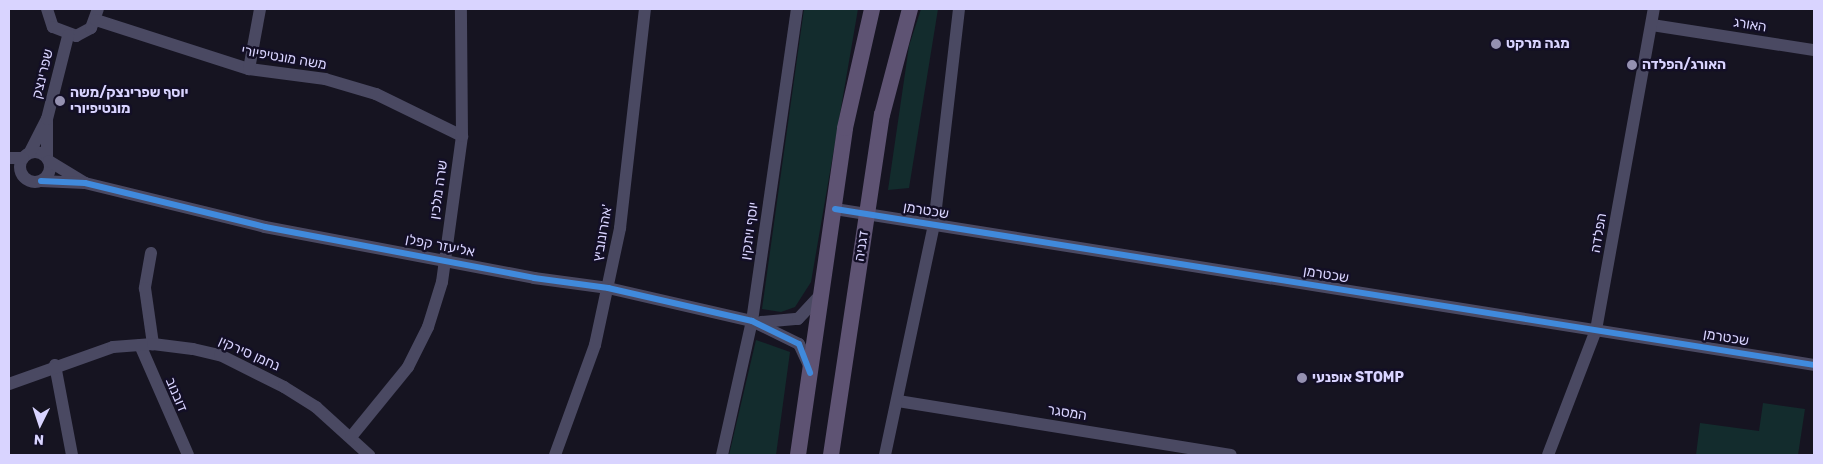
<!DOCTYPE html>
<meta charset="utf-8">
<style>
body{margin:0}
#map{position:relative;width:1823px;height:464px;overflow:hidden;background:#161421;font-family:Rubik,"Noto Sans Hebrew",sans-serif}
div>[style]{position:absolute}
.green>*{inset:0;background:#132c2d}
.minor>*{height:12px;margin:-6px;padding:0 6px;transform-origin:6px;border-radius:6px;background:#4a4962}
.minor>.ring{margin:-6px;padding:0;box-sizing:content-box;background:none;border:12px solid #4a4962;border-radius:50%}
.major>*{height:16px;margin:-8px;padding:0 8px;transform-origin:8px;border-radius:8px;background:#5e5373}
.cycleway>*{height:6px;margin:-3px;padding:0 3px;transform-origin:3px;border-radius:3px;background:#408adc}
.dots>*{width:14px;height:14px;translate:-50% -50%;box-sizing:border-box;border:2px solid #130f26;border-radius:50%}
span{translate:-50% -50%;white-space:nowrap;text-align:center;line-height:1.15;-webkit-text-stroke:5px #130f26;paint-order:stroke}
.street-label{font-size:14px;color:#d9d4ff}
.poi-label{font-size:14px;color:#d9d4ff;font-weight:700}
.left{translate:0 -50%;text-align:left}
.frame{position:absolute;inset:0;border:10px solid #d9d4ff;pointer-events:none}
.north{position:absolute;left:15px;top:399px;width:50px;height:50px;-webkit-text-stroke:4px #130f26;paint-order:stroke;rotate:184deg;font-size:14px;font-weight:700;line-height:20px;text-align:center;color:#d9d4ff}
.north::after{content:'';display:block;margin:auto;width:18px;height:22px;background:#d9d4ff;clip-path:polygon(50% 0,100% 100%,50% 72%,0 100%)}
</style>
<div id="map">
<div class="green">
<i style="clip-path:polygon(804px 9px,858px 9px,811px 282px,795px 307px,781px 312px,762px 309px)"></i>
<i style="clip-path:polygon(921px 9px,938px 9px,909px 188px,888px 190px,909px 46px)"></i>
<i style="clip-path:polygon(756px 340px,790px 352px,776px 455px,729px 455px)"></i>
<i style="clip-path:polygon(1763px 403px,1805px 409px,1798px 455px,1696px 455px,1700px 423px,1759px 431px)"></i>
</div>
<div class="minor">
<i style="left:47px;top:9px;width:19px;rotate:72deg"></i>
<i style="left:53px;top:27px;width:25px;rotate:21deg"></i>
<i style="left:76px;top:36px;width:17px;rotate:-28deg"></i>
<i style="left:91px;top:28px;width:20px;rotate:-70deg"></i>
<i style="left:96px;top:20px;width:161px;rotate:17.8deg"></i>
<i style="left:249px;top:69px;width:77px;rotate:7.5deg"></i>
<i style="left:325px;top:79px;width:53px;rotate:16.4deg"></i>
<i style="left:376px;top:94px;width:96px;rotate:26deg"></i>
<i style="left:1652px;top:25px;width:164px;rotate:8.8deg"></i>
<i style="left:249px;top:69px;width:61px;rotate:-79.6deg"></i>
<i class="ring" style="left:20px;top:152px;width:18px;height:18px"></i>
<i style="left:30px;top:152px;width:37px;rotate:-63deg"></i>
<i style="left:47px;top:157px;width:38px;rotate:-90deg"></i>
<i style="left:47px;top:119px;width:86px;rotate:-75.8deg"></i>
<i style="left:9px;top:158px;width:14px"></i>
<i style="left:49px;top:161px;width:42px;rotate:31.4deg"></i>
<i style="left:41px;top:181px;width:44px;rotate:2.6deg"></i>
<i style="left:85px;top:183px;width:185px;rotate:13.7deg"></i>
<i style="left:265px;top:227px;width:274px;rotate:10.7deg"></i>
<i style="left:534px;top:278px;width:75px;rotate:7.7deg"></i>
<i style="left:608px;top:288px;width:148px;rotate:12.9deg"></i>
<i style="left:752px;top:321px;width:52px;rotate:26.1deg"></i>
<i style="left:799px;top:344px;width:26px;rotate:65deg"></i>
<i style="left:835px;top:209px;width:991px;rotate:9.05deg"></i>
<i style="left:151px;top:253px;width:36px;rotate:100deg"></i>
<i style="left:145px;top:288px;width:57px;rotate:81.9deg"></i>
<i style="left:761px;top:322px;width:37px;rotate:-5deg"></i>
<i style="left:798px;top:319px;width:33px;rotate:-47deg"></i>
<i style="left:140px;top:345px;width:120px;rotate:66.4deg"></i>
<i style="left:55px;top:365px;width:92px;rotate:79.3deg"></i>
<i style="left:9px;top:384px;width:110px;rotate:-19.6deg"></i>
<i style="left:113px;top:347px;width:40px;rotate:-4.3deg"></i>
<i style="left:153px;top:344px;width:40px;rotate:7.1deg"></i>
<i style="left:193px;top:349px;width:28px;rotate:13deg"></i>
<i style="left:220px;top:355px;width:72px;rotate:26.6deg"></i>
<i style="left:284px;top:387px;width:38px;rotate:32deg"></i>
<i style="left:316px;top:407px;width:72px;rotate:42.2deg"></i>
<i style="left:898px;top:401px;width:337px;rotate:9.2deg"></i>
<i style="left:351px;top:437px;width:90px;rotate:-50.8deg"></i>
<i style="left:408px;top:367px;width:45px;rotate:-63.4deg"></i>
<i style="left:428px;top:327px;width:47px;rotate:-72.7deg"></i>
<i style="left:442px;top:282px;width:147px;rotate:-82.2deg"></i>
<i style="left:462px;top:136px;width:127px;rotate:-90.5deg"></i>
<i style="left:555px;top:455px;width:117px;rotate:-70deg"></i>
<i style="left:595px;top:345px;width:120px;rotate:-77.9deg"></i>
<i style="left:620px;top:228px;width:220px;rotate:-83.5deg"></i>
<i style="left:722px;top:455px;width:137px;rotate:-77.4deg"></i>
<i style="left:752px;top:321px;width:315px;rotate:-81.8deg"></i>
<i style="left:885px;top:455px;width:235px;rotate:-78deg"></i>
<i style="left:934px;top:225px;width:217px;rotate:-83.4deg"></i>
<i style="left:1548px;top:455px;width:134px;rotate:-69deg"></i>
<i style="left:1596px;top:330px;width:326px;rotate:-79.8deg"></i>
</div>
<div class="major">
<i style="left:798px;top:455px;width:330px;rotate:-81.8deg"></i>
<i style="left:845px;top:128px;width:122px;rotate:-77.2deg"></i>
<i style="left:831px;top:455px;width:344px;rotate:-81.5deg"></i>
<i style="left:882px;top:115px;width:110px;rotate:-75.2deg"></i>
</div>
<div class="cycleway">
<i style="left:41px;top:181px;width:44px;rotate:2.6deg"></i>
<i style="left:85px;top:183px;width:185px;rotate:13.7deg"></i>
<i style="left:265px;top:227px;width:274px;rotate:10.7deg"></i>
<i style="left:534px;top:278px;width:75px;rotate:7.7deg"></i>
<i style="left:608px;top:288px;width:148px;rotate:12.9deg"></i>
<i style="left:752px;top:321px;width:52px;rotate:26.1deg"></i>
<i style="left:799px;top:344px;width:31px;rotate:69deg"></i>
<i style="left:835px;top:209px;width:991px;rotate:9.05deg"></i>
</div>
<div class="dots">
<i style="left:1496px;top:44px;background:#9591b1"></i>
<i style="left:1632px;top:65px;background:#9591b1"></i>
<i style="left:60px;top:101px;background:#9591b1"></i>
<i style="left:1302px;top:378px;background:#9591b1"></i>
</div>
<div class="street-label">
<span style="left:1750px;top:25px;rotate:9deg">האורג</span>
<span style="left:284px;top:58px;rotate:10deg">משה מונטיפיורי</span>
<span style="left:43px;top:74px;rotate:-76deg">שפרינצק</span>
<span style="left:439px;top:190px;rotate:-82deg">שרה מלכין</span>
<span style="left:926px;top:211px;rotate:9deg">שכטרמן</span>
<span style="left:750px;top:231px;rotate:-82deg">יוסף ויתקין</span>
<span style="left:603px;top:233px;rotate:-80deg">אהרונוביץ'</span>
<span style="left:1599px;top:233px;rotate:-80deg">הפלדה</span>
<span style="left:440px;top:246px;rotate:11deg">אליעזר קפלן</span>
<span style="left:862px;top:246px;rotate:-81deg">דגניה</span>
<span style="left:1326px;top:275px;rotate:9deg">שכטרמן</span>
<span style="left:1726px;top:338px;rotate:9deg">שכטרמן</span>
<span style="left:249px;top:354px;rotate:24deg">נחמן סירקין</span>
<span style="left:176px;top:395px;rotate:67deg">דובנוב</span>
<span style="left:1067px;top:413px;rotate:9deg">המסגר</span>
</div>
<div class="poi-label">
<span class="left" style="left:1506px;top:44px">מגה מרקט</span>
<span class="left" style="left:1642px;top:65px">האורג/הפלדה</span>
<span class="left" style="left:70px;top:101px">יוסף שפרינצק/משה<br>מונטיפיורי</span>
<span class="left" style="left:1312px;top:378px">אופנעי STOMP</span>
</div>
<div class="frame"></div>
<div class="north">N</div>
</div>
